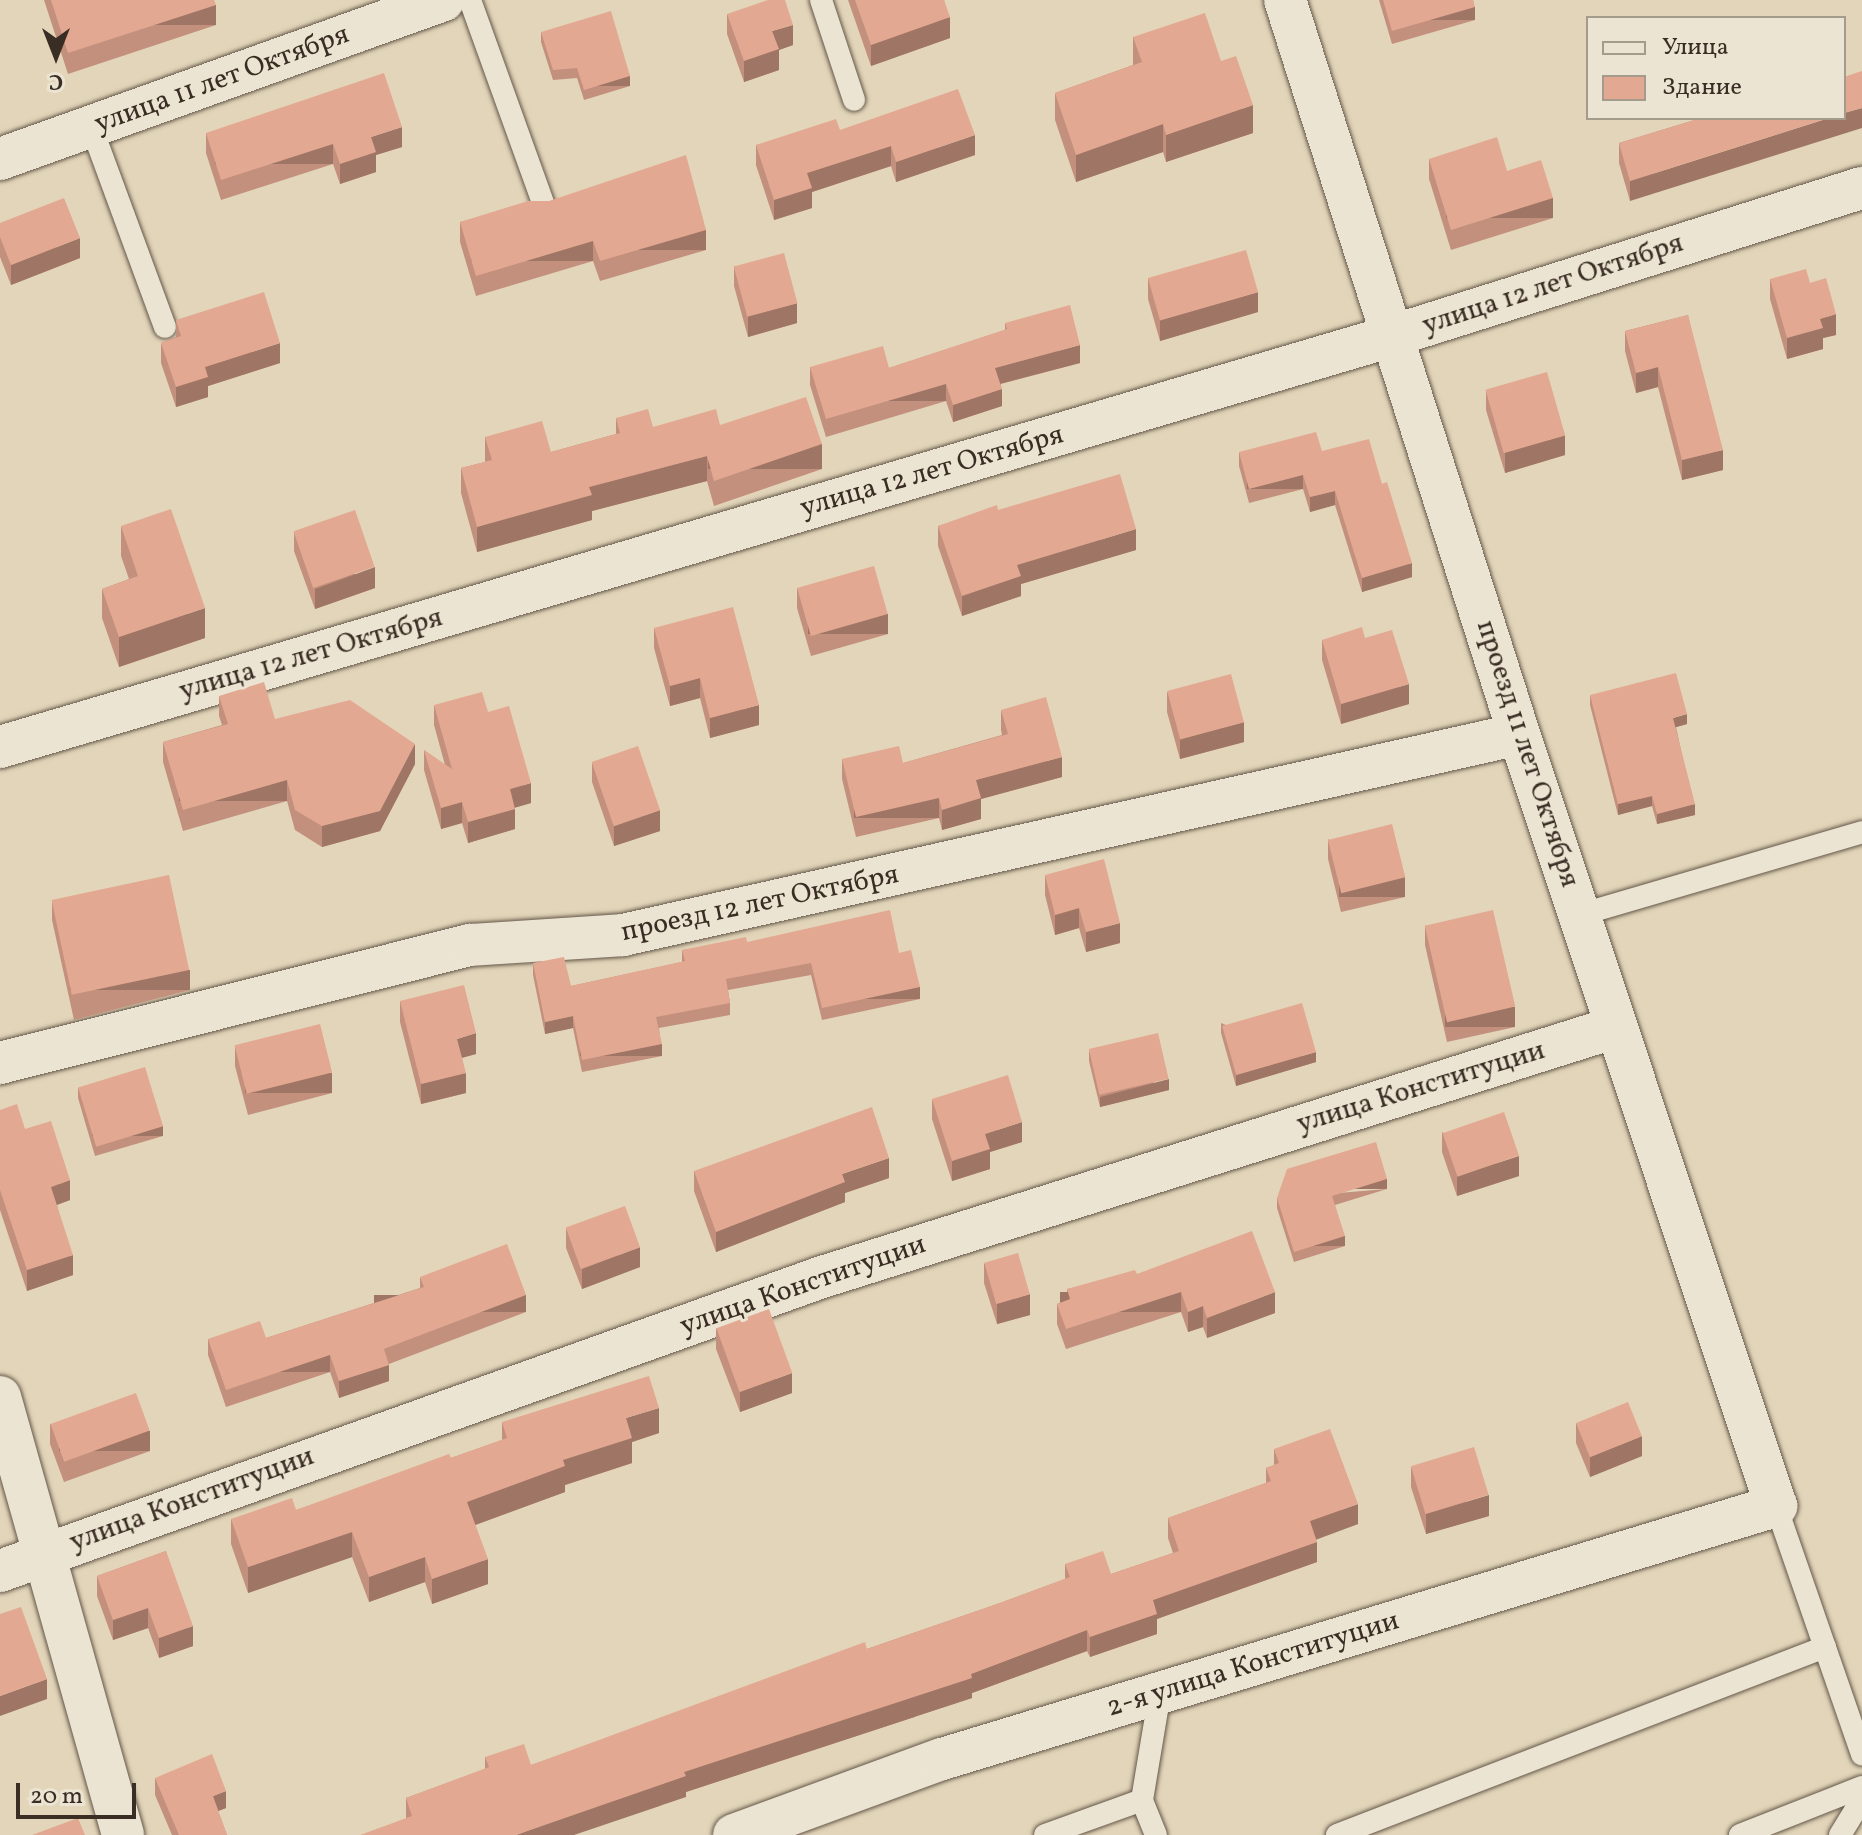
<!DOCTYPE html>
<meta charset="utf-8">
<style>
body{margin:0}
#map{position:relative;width:1862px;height:1835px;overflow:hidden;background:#e2d5b9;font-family:Vollkorn,serif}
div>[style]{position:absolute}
.roads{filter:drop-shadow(0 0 2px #645749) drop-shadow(0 0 2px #645749)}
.lane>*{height:22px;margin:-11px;padding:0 11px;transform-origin:11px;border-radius:11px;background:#ece4d2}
.street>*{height:42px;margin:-21px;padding:0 21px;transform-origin:21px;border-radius:21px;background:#ece4d2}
.wall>*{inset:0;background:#c3907d}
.shaded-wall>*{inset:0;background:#9f7666;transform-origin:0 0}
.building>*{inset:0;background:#e3a891;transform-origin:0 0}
span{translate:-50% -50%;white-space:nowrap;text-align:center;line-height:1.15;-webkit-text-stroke:6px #ece4d2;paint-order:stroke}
.street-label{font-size:28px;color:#3a2d24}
.legend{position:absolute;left:1586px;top:16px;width:260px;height:104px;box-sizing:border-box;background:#ece4d2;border:2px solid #a59b8c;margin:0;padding:10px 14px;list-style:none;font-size:24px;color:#3a2d24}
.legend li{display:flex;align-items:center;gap:16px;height:40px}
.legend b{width:40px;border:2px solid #a59b8c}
.north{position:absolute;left:16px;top:16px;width:80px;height:80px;-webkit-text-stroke:6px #ece4d2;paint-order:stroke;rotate:180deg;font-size:22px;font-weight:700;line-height:32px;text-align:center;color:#3a2d24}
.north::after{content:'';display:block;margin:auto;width:28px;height:36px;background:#3a2d24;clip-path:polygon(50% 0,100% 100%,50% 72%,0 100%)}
.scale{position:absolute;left:16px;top:1783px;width:120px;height:36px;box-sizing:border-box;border:4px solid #3a2d24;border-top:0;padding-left:10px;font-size:24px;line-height:28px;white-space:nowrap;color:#3a2d24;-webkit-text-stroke:6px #ece4d2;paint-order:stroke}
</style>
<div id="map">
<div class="roads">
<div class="lane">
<i style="left:470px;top:0;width:221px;rotate:70.2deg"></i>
<i style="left:821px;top:0;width:105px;rotate:71.7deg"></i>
<i style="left:91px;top:126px;width:214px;rotate:69.8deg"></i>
<i style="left:1579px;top:915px;width:295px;rotate:-16.3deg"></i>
<i style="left:1776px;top:1506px;width:263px;rotate:70.9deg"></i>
<i style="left:1045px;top:1835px;width:103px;rotate:-19.8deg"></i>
<i style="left:1156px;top:1835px;width:38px;rotate:-112deg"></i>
<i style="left:1142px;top:1800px;width:109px;rotate:-80.5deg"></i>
<i style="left:1337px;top:1835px;width:523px;rotate:-21.07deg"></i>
<i style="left:1740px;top:1835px;width:131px;rotate:-21.5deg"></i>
<i style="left:1840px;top:1835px;width:42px;rotate:-58.6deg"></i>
</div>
<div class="street">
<i style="left:0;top:159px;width:471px;rotate:-19.7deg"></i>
<i style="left:0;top:747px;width:1451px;rotate:-16.45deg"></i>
<i style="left:1392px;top:336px;width:493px;rotate:-17.5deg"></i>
<i style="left:0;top:1063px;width:485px;rotate:-14.1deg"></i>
<i style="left:470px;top:945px;width:153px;rotate:-3.7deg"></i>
<i style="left:623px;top:935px;width:918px;rotate:-12.64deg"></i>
<i style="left:0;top:1397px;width:455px;rotate:74.3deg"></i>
<i style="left:0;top:1571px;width:870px;rotate:-19.68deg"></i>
<i style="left:819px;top:1278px;width:836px;rotate:-17.48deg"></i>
<i style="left:734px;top:1835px;width:221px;rotate:-20.1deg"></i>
<i style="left:942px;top:1759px;width:872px;rotate:-16.88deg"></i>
<i style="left:1776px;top:1506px;width:814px;rotate:-108.41deg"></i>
<i style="left:1519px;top:734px;width:770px;rotate:-107.68deg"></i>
</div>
</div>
<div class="wall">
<i style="clip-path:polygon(44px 0,214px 0,216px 25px,68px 74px)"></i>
<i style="clip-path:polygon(848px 0,944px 0,950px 38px,871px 66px)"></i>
<i style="clip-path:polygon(1379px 0,1473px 0,1475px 20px,1392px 44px)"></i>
<i style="clip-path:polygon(727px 14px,793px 45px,779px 50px,779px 70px,744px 82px,727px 34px)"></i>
<i style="clip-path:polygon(541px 32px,630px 86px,584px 100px,577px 78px,553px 80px,541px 42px)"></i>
<i style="clip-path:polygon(1133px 37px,1221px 61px,1253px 133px,1166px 162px,1163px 152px,1076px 182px,1055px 120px,1055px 93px,1133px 65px)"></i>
<i style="clip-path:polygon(1701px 118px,1630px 201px,1619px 163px,1619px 143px)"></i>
<i style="clip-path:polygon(840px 130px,975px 155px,896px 182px,891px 166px,812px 192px,812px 208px,774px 220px,756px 165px,756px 145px)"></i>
<i style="clip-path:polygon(206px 133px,402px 147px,376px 155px,376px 172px,340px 184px,333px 164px,221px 200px,206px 153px)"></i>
<i style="clip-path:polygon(1429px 159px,1507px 171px,1553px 218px,1451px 250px,1429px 179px)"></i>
<i style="clip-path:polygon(549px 201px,706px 250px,600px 281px,593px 261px,476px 296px,460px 242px,460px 222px)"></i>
<i style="clip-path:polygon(0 223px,80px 258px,11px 285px,0 257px)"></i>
<i style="clip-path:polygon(734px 266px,797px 323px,748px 337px,734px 286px)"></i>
<i style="clip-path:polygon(1148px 278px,1258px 312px,1160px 341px,1148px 299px)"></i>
<i style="clip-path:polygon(1770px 279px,1810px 283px,1836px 335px,1823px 338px,1823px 349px,1787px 359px,1770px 299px)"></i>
<i style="clip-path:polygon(1688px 315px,1723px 470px,1682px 480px,1658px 387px,1636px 393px,1625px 351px,1625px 331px)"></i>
<i style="clip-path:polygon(176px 320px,280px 363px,208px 386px,208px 397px,176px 407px,161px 363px,161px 343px,176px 337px)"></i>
<i style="clip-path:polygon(1005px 323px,1080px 363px,1001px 384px,1002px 406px,953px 422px,946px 401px,826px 437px,810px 385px,810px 367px,889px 368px,1005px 330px)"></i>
<i style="clip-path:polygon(1486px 390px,1565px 455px,1505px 473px,1486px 410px)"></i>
<i style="clip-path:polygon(616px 418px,653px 427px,720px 425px,822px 469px,714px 506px,707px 481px,592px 511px,592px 520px,477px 552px,461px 493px,461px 468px,485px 462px,485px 437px,551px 452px,616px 434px)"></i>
<i style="clip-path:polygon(1322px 451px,1382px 484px,1412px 577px,1362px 592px,1335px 505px,1310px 512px,1303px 489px,1249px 503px,1239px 466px,1239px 452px)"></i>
<i style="clip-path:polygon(998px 510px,1136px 550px,1021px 584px,1021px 596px,962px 616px,938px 546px,938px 526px)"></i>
<i style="clip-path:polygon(121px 526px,205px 638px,119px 667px,102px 618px,102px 589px,129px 579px,121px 556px)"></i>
<i style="clip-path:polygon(294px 531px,375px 588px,315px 609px,294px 551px)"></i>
<i style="clip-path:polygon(797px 588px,888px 634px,811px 656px,797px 608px)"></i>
<i style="clip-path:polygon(654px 628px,759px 725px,710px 738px,700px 698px,670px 706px,654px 648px)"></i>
<i style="clip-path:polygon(1365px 638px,1409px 704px,1341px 724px,1322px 660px,1322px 640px)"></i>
<i style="clip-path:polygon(1167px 692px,1244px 742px,1180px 759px,1167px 712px)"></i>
<i style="clip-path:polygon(1590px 695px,1687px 724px,1676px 727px,1695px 815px,1657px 824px,1652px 806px,1618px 815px,1590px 705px)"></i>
<i style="clip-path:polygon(219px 696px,275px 719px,415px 764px,380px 831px,322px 847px,295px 830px,287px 801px,183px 831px,163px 762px,163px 742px,222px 725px,219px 716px)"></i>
<i style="clip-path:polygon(434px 705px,488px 712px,531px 803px,514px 808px,515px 829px,468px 843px,462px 823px,441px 829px,424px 770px,424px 750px,445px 765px,434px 725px)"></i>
<i style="clip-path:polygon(1001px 710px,1062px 777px,981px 799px,981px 819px,942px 830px,939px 818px,856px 837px,842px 779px,842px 759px,903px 763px,1002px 735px,1001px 730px)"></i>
<i style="clip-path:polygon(592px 762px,660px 831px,614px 846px,592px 782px)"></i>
<i style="clip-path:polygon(1328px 839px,1405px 897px,1341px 912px,1328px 859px)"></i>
<i style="clip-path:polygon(1045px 875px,1120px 943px,1086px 952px,1079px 928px,1055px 935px,1045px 895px)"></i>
<i style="clip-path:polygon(52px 900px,190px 990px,74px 1020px,52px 920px)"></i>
<i style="clip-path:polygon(1425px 925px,1515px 1027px,1447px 1042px,1425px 945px)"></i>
<i style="clip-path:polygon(747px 942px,899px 953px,920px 999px,822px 1020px,811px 975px,728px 990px,730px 1003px,730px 1015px,659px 1028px,662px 1056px,582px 1072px,573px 1028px,545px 1034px,533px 975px,533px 963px,571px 986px,682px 962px,682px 950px)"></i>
<i style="clip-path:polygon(400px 1001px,476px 1054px,462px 1058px,466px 1093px,421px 1104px,400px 1022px)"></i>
<i style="clip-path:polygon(1221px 1023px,1316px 1062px,1236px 1086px,1221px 1033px)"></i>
<i style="clip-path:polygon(235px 1046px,332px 1093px,248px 1115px,235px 1066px)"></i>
<i style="clip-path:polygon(1089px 1051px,1169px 1090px,1100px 1107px,1089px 1061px)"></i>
<i style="clip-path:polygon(78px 1088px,163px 1136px,95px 1156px,78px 1098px)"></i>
<i style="clip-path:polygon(932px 1099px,1022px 1142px,990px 1152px,990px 1169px,952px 1181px,932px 1119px)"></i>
<i style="clip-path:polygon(0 1110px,25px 1129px,70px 1200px,57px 1205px,73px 1275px,27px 1291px,0 1210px)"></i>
<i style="clip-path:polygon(1442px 1132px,1519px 1176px,1457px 1196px,1442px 1152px)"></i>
<i style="clip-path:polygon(694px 1171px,889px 1178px,845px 1193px,845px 1202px,716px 1252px,694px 1191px)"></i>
<i style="clip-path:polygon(1387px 1189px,1335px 1205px,1345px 1246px,1294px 1262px,1277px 1208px,1277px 1198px)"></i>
<i style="clip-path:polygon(566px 1228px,640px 1267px,582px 1289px,566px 1248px)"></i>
<i style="clip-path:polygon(984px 1263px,1030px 1315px,997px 1324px,984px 1283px)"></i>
<i style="clip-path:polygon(1137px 1274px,1275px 1313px,1207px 1338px,1203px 1327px,1188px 1332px,1181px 1312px,1066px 1349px,1057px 1324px,1057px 1304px,1067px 1300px,1067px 1289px)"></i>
<i style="clip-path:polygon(420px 1277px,526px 1312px,389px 1364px,389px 1381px,339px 1398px,330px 1372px,226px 1407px,208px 1355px,208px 1339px,266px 1338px,420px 1288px)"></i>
<i style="clip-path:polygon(716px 1328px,792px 1393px,740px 1412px,716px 1349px)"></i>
<i style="clip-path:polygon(502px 1422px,659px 1433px,632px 1442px,632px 1463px,565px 1485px,565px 1492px,475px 1525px,488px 1584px,432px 1604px,425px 1582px,369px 1602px,352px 1557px,248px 1593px,231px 1544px,231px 1519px,296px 1510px,451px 1458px,502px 1440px)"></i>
<i style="clip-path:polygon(1576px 1423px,1642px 1456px,1590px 1477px,1576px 1443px)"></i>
<i style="clip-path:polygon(50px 1424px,150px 1451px,64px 1482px,50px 1444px)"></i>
<i style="clip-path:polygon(1274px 1449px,1358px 1524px,1316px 1539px,1317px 1562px,1157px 1619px,1157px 1634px,1090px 1657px,1087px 1651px,972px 1693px,972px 1698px,686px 1792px,686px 1797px,406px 1818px,406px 1798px,485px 1769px,485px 1757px,531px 1765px,1000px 1603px,1065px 1579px,1065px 1564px,1111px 1574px,1173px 1553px,1168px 1538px,1168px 1518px,1266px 1483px,1266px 1468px,1274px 1465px)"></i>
<i style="clip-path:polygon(1411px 1467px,1489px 1516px,1426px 1534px,1411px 1487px)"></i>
<i style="clip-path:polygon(166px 1551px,193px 1646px,159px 1658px,148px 1628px,113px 1640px,97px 1596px,97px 1576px)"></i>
<i style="clip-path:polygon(155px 1778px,226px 1808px,218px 1811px,227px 1835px,172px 1835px,155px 1795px)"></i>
</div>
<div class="shaded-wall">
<i style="left:216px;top:5px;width:20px;height:156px;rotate:90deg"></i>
<i style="left:1475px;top:7px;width:13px;height:86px;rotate:90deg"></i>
<i style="clip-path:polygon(950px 17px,950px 38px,871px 66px,871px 45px)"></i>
<i style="clip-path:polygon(793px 25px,793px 45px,779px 50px,779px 70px,744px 82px,744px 61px,772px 31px)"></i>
<i style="left:630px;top:76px;width:10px;height:48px;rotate:90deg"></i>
<i style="clip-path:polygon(1253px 105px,1253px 133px,1166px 162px,1166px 135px)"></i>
<i style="clip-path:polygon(1862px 108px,1862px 128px,1630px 201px,1630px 181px,1829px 118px,1844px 118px,1844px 113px)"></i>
<i style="clip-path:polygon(1163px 124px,1163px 152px,1076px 182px,1076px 155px)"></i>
<i style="clip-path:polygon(402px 127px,402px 147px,376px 155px,376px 172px,340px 184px,340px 164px,371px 137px)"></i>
<i style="clip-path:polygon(975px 135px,975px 155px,896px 182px,896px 162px)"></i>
<i style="left:333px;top:144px;width:20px;height:118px;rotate:90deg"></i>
<i style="clip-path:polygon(891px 146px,891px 166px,812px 192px,812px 208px,774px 220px,774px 200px,807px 173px)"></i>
<i style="left:1553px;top:198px;width:20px;height:107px;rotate:90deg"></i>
<i style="left:706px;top:230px;width:20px;height:110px;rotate:90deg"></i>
<i style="clip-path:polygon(80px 238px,80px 258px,11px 285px,11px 265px)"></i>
<i style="left:593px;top:241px;width:20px;height:122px;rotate:90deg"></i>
<i style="clip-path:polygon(1258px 292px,1258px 312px,1160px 341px,1160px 320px)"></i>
<i style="clip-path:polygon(797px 303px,797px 323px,748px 337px,748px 316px)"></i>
<i style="clip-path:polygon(1836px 314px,1836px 335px,1823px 338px,1823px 349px,1787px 359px,1787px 338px,1820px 319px)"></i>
<i style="clip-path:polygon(280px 343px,280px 363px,208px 386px,208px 397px,176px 407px,176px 387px,205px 367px)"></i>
<i style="clip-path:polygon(1080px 345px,1080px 363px,995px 385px,995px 368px)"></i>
<i style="clip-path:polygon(1658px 367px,1658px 387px,1636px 393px,1636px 373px)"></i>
<i style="left:946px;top:384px;width:17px;height:125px;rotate:90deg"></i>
<i style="clip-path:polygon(1002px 389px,1002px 406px,953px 422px,953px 405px)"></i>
<i style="clip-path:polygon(1565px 435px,1565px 455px,1505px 473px,1505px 453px)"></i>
<i style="left:822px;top:444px;width:25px;height:114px;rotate:90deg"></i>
<i style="clip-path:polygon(1723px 450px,1723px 470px,1682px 480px,1682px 460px)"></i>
<i style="clip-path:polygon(707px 456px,707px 481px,592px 511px,592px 520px,477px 552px,477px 527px,589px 487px)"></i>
<i style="left:1303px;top:475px;width:14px;height:56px;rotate:90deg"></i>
<i style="clip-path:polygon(1335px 491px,1335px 505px,1310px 512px,1310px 497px)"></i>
<i style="clip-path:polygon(1136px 529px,1136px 550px,1021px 584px,1021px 596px,962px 616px,962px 596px,1017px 565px)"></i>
<i style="clip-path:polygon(1412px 563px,1412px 577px,1362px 592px,1362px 578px)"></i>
<i style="clip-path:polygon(375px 567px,375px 588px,315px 609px,315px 589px)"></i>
<i style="clip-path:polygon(205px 608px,205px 638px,119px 667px,119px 637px)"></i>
<i style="left:888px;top:614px;width:20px;height:80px;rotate:90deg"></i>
<i style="clip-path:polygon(700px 678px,700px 698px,670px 706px,670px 686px)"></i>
<i style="clip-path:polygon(1409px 684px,1409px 704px,1341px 724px,1341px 704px)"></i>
<i style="clip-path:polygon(759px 705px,759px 725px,710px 738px,710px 718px)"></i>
<i style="clip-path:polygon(1687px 714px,1687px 724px,1673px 728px,1673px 718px)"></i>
<i style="clip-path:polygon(1244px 722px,1244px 742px,1180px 759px,1180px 739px)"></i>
<i style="clip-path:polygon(415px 744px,415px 764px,380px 831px,322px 847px,322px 826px)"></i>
<i style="clip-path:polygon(1062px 757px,1062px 777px,981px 799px,981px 819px,942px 830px,942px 810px,976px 780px)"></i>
<i style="left:287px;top:780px;width:21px;height:108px;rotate:90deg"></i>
<i style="clip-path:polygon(531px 783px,531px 803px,510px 809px,510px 789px)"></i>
<i style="clip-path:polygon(1652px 796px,1652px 806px,1618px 815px,1618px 804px)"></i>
<i style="left:939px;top:798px;width:20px;height:85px;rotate:90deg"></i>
<i style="clip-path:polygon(462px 802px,462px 823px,441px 829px,441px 808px)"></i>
<i style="clip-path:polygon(1695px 804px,1695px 815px,1657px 824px,1657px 814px)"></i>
<i style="clip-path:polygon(515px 809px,515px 829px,468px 843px,468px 822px)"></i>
<i style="clip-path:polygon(660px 810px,660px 831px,614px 846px,614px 826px)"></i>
<i style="left:1405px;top:877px;width:20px;height:66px;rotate:90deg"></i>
<i style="clip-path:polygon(1079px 908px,1079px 928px,1055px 935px,1055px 915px)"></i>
<i style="clip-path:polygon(1120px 923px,1120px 943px,1086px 952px,1086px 932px)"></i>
<i style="left:190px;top:970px;width:20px;height:120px;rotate:90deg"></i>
<i style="left:920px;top:987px;width:12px;height:100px;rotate:90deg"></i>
<i style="left:1515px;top:1007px;width:20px;height:70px;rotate:90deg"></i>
<i style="clip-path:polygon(573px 1016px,573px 1028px,545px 1034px,545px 1022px)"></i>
<i style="clip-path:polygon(476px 1033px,476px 1054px,457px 1059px,457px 1039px)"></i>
<i style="left:662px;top:1044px;width:12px;height:82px;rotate:90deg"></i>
<i style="clip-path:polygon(1316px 1052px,1316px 1062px,1236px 1086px,1236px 1075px)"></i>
<i style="left:332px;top:1073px;width:20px;height:87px;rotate:90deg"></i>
<i style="clip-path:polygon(466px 1073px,466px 1093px,421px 1104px,421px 1084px)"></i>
<i style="clip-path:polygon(1169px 1079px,1169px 1090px,1100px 1107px,1100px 1097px)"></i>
<i style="clip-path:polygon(1022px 1122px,1022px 1142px,990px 1152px,990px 1169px,952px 1181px,952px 1161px,985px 1134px)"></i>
<i style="left:163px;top:1126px;width:10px;height:71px;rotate:90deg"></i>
<i style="clip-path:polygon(1519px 1156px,1519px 1176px,1457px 1196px,1457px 1176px)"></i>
<i style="clip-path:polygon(889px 1158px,889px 1178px,845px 1193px,845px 1202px,716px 1252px,716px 1232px,842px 1174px)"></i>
<i style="left:1387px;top:1179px;width:10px;height:58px;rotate:90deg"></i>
<i style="clip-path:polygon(70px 1180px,70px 1200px,51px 1207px,51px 1187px)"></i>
<i style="left:1345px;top:1236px;width:10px;height:53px;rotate:90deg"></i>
<i style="clip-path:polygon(640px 1247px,640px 1267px,582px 1289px,582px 1269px)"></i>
<i style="clip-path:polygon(73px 1255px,73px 1275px,27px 1291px,27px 1270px)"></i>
<i style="left:1181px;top:1292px;width:20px;height:121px;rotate:90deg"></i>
<i style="clip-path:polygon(1275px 1292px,1275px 1313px,1207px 1338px,1207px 1318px)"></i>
<i style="clip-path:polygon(1030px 1294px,1030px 1315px,997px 1324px,997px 1304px)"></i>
<i style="left:526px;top:1295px;width:17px;height:152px;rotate:90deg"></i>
<i style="clip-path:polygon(1203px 1306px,1203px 1327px,1188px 1332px,1188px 1312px)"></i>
<i style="left:330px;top:1355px;width:17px;height:110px;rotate:90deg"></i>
<i style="clip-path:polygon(389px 1365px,389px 1381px,339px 1398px,339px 1381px)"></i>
<i style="clip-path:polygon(792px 1373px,792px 1393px,740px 1412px,740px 1392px)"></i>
<i style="clip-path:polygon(659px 1408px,659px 1433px,632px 1442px,632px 1463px,565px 1485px,565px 1492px,467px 1528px,467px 1502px,626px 1418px)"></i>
<i style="left:150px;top:1431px;width:20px;height:91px;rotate:90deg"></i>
<i style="clip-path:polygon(1642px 1436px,1642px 1456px,1590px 1477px,1590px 1457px)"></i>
<i style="clip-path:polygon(1489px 1495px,1489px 1516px,1426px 1534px,1426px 1514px)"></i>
<i style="clip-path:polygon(1358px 1504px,1358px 1524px,1310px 1542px,1310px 1521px)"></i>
<i style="clip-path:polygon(352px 1532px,352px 1557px,248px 1593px,248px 1567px)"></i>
<i style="clip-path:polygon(1317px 1542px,1317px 1562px,1157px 1619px,1157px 1634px,1090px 1657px,1090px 1637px,1153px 1600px)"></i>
<i style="clip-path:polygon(425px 1557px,425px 1582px,369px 1602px,369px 1577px)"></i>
<i style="clip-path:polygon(488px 1559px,488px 1584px,432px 1604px,432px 1579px)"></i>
<i style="clip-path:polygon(148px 1608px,148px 1628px,113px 1640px,113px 1620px)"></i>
<i style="clip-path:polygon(193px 1626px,193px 1646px,159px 1658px,159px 1638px)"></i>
<i style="clip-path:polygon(1087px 1630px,1087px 1651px,972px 1693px,972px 1698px,686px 1792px,686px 1797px,574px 1835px,516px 1835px,684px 1772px,971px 1674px)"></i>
<i style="clip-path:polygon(47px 1679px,47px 1699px,0 1716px,0 1696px)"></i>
<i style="clip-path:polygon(226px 1791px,226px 1808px,213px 1813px,213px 1796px)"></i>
</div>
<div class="building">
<i style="clip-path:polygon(51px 0,214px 0,216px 5px,68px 53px)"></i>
<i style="clip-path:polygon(768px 0,785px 0,793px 25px,772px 31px,779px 49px,744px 61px,727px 14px)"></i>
<i style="clip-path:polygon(855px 0,944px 0,950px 17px,871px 45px)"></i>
<i style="clip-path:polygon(1383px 0,1473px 0,1475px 7px,1392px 31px)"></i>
<i style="clip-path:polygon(611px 11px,630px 76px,584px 90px,577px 68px,553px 70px,541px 32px)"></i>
<i style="clip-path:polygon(1205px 13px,1221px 61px,1236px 56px,1253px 105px,1166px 135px,1163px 124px,1076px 155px,1055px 93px,1142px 62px,1133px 37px)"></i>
<i style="clip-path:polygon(1862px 71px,1862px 108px,1844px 113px,1844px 77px)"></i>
<i style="clip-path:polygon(384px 73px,402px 127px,371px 137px,376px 152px,340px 164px,333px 144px,221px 180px,206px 133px)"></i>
<i style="clip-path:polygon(958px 89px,975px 135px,896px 162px,891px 146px,807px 173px,812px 188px,774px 200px,756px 145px,836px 119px,840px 130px)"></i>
<i style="clip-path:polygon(1701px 118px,1829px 118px,1630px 181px,1619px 143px)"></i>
<i style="clip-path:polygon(1497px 137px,1507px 171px,1541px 160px,1553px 198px,1451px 230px,1429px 159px)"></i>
<i style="clip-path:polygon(686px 155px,706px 230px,600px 261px,593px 241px,476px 276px,460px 222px,528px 201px,549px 201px)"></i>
<i style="clip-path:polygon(64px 198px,80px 238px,11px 265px,0 237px,0 223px)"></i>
<i style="left:1246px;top:250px;width:44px;height:102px;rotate:74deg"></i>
<i style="left:784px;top:253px;width:52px;height:52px;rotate:75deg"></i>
<i style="clip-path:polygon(1806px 269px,1810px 283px,1826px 278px,1836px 314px,1820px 319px,1823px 328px,1787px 338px,1770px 279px)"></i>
<i style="clip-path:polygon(264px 292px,280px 343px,205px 367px,208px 377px,176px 387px,161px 343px,181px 336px,176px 320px)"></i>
<i style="clip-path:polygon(1070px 305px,1080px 345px,995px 368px,1002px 389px,953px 405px,946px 384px,826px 419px,810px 367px,883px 346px,889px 368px,1007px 329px,1005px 323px)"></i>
<i style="clip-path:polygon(1688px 315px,1723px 450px,1682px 460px,1658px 367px,1636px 373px,1625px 331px)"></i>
<i style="left:1547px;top:372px;width:66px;height:64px;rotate:74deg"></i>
<i style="clip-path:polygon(806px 397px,822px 444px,714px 481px,707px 456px,589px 487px,592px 495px,477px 527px,461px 468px,492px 460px,485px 437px,542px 421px,551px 452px,620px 433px,616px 418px,648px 409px,653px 427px,716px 409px,720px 425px)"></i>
<i style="clip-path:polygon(1316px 432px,1322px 451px,1369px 439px,1382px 484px,1387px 482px,1412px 563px,1362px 578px,1335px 491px,1310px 497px,1303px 475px,1249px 489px,1239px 452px)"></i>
<i style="clip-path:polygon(1120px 474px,1136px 529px,1017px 565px,1021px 576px,962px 596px,938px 526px,997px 505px,998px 510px)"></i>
<i style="clip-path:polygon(171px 509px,205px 608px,119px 637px,102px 589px,138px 576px,121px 526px)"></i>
<i style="left:355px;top:510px;width:60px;height:65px;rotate:71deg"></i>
<i style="left:874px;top:566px;width:50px;height:80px;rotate:74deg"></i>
<i style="clip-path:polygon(733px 607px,759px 705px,710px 718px,700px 678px,670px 686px,654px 628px)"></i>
<i style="clip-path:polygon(1362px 627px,1365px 638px,1392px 630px,1409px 684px,1341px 704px,1322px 640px)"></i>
<i style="clip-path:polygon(1676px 673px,1687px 714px,1673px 718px,1695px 804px,1657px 814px,1652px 796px,1618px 804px,1590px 695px)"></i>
<i style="left:1231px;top:674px;width:50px;height:66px;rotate:75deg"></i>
<i style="clip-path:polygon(264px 682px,275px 719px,350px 700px,415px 744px,380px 811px,322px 826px,295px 810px,287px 780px,183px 810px,163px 742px,228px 724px,219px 696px)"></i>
<i style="clip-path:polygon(482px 692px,488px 712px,509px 706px,531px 783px,510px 789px,515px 809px,468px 822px,462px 802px,441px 808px,424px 750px,452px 769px,434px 705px)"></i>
<i style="clip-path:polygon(1046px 697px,1062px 757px,976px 780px,981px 798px,942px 810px,939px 798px,856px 817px,842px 759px,899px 746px,903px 763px,1008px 734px,1001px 710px)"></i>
<i style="left:638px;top:746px;width:68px;height:49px;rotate:71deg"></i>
<i style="left:1392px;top:824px;width:55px;height:66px;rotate:76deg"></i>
<i style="clip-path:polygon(1104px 859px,1120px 923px,1086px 932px,1079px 908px,1055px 915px,1045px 875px)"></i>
<i style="left:169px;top:875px;width:97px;height:120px;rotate:78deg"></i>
<i style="clip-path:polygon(890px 910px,899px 953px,911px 950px,920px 987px,822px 1008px,811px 963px,726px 979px,730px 1003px,656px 1017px,662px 1044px,582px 1060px,573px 1016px,545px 1022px,533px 963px,564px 957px,571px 986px,685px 961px,682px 950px,746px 937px,747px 942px)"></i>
<i style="left:1493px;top:910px;width:99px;height:70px;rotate:77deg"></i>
<i style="clip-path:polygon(464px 985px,476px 1033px,457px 1039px,466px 1073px,421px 1084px,400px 1001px)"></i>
<i style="left:1302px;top:1003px;width:51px;height:83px;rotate:74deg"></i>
<i style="left:320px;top:1024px;width:50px;height:88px;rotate:76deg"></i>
<i style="left:1158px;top:1033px;width:47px;height:71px;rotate:77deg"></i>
<i style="left:145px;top:1067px;width:62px;height:70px;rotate:73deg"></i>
<i style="clip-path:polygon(1008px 1075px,1022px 1122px,985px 1134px,990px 1149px,952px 1161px,932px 1099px)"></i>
<i style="clip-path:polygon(17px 1104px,25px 1129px,51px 1121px,70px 1180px,51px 1187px,73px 1255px,27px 1270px,0 1190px,0 1110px)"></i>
<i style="clip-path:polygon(872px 1107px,889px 1158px,842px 1174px,845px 1182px,716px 1232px,694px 1171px)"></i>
<i style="left:1504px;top:1112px;width:46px;height:65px;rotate:71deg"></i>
<i style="clip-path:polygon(1376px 1142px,1387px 1179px,1332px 1196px,1345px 1236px,1294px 1252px,1277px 1198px,1287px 1169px)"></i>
<i style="left:625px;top:1206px;width:44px;height:63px;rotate:70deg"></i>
<i style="clip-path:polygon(1252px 1231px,1275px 1292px,1207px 1318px,1203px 1306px,1188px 1312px,1181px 1292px,1066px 1329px,1057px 1304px,1070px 1299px,1067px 1289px,1135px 1270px,1137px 1274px)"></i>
<i style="clip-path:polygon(507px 1244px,526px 1295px,384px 1349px,389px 1365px,339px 1381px,330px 1355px,226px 1390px,208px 1339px,260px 1321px,266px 1338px,424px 1287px,420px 1277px)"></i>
<i style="left:1018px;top:1253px;width:43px;height:35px;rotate:74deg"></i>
<i style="left:769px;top:1309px;width:68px;height:56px;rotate:70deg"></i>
<i style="clip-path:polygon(649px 1376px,659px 1408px,626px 1418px,632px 1438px,563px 1460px,565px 1466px,467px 1502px,488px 1559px,432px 1579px,425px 1557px,369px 1577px,352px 1532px,248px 1567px,231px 1519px,292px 1498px,296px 1510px,449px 1454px,451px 1458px,507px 1438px,502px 1422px)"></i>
<i style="left:136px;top:1393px;width:40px;height:91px;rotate:70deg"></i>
<i style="left:1628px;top:1402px;width:37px;height:56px;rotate:68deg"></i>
<i style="clip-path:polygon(1330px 1429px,1358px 1504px,1310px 1521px,1317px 1542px,1153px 1600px,1157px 1614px,1090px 1637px,1087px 1630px,971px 1674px,972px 1678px,684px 1772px,686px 1776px,516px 1835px,360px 1835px,412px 1816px,406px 1798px,489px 1767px,485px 1757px,524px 1744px,531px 1765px,865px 1642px,867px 1649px,1000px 1603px,1070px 1577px,1065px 1564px,1103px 1551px,1111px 1574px,1179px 1551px,1168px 1518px,1271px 1481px,1266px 1468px,1279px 1463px,1274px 1449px)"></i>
<i style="left:1474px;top:1447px;width:50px;height:66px;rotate:73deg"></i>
<i style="clip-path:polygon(166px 1551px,193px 1626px,159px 1638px,148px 1608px,113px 1620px,97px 1576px)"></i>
<i style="clip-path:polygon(21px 1607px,47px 1679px,0 1696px,0 1614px)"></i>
<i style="clip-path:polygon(212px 1754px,226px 1791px,213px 1796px,227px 1835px,179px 1835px,155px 1778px)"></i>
<i style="clip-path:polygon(78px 1818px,85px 1835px,32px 1835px)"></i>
</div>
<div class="street-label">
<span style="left:222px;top:80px;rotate:-20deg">улица 11 лет Октября</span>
<span style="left:1553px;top:285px;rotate:-18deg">улица 12 лет Октября</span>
<span style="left:932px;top:472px;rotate:-16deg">улица 12 лет Октября</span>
<span style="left:311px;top:655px;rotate:-16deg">улица 12 лет Октября</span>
<span style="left:1527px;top:754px;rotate:72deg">проезд 11 лет Октября</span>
<span style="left:760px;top:904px;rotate:-12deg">проезд 12 лет Октября</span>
<span style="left:1421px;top:1088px;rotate:-17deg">улица Конституции</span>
<span style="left:803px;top:1286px;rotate:-19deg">улица Конституции</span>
<span style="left:192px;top:1500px;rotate:-20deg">улица Конституции</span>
<span style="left:1253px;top:1665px;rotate:-17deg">2-я улица Конституции</span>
</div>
<ul class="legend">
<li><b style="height:10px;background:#ece4d2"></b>Улица</li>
<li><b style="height:22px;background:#e3a891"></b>Здание</li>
</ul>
<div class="north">С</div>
<div class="scale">20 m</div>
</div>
